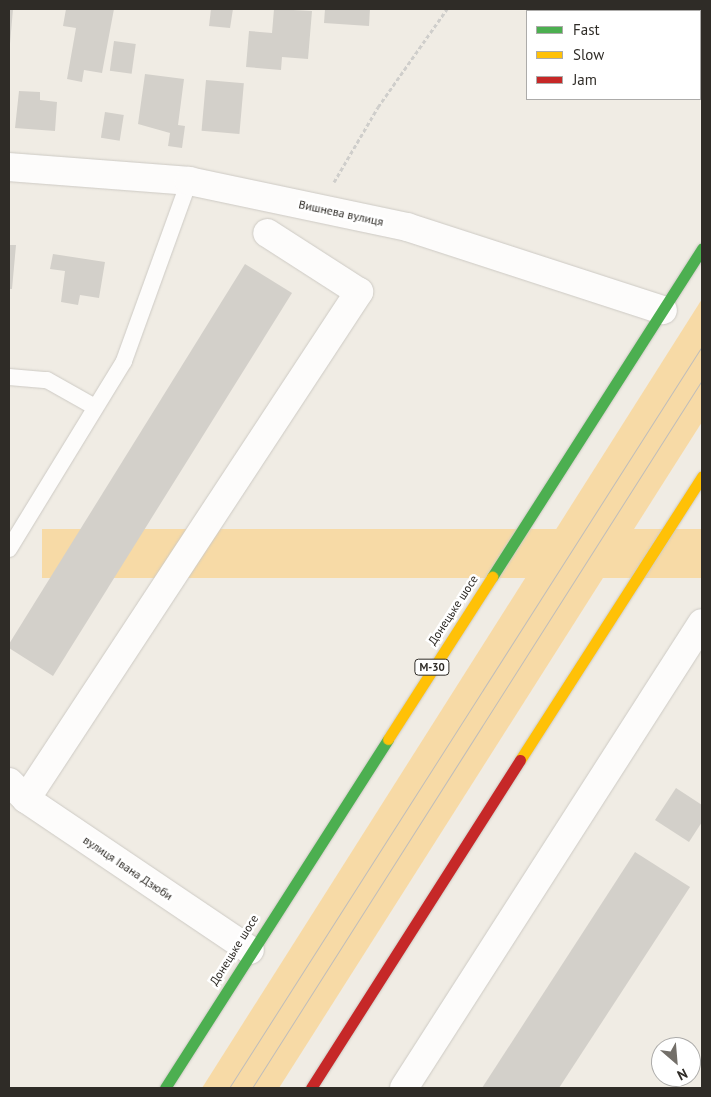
<!DOCTYPE html>
<meta charset="utf-8">
<style>
body{margin:0}
#map{position:relative;width:711px;height:1097px;overflow:hidden;background:#f0ece4;font-family:"PT Sans",sans-serif}
div>[style]{position:absolute}
.green>*{inset:0;background:#f7daa6;transform-origin:0 0}
.building>*{inset:0;background:#d3d0ca;transform-origin:0 0}
.path>*{height:3px;margin-top:-1.5px;transform-origin:0;background:repeating-linear-gradient(90deg,#cfcecb 0 4px,transparent 0 6.5px)}
.roads{filter:drop-shadow(0 0 1px #cdcac4) drop-shadow(0 0 1px #cdcac4)}
.lane>*{height:16px;margin:-8px;padding:0 8px;transform-origin:8px;border-radius:8px;background:#fdfcfb}
.street>*{height:28px;margin:-14px;padding:0 14px;transform-origin:14px;border-radius:14px;background:#fdfcfb}
.fast>*{height:11px;margin:-5.5px;padding:0 5.5px;transform-origin:5.5px;border-radius:5.5px;background:#4caf50}
.slow>*{height:11px;margin:-5.5px;padding:0 5.5px;transform-origin:5.5px;border-radius:5.5px;background:#ffc107}
.jam>*{height:11px;margin:-5.5px;padding:0 5.5px;transform-origin:5.5px;border-radius:5.5px;background:#c62828}
.tram>*{height:1px;margin:-0.5px;padding:0 0.5px;transform-origin:0.5px;border-radius:0.5px;background:#bfbdbb}
span{translate:-50% -50%;white-space:nowrap;text-align:center;line-height:1.15;-webkit-text-stroke:5px #fff;paint-order:stroke}
.shield-label span{padding:1px 4px;background:#fff;border:1px solid;border-radius:4px;-webkit-text-stroke-width:0}
.shield-label{font-size:11px;color:#2f2c27;font-weight:700}
.street-label{font-size:12px;color:#2f2c27}
.frame{position:absolute;inset:0;border:10px solid #2f2c27;pointer-events:none}
.legend{position:absolute;left:526px;top:10px;width:175px;height:90px;box-sizing:border-box;background:#fff;border:1px solid #acaba9;margin:0;padding:6px 9px;list-style:none;font-size:15px;color:#2f2c27}
.legend li{display:flex;align-items:center;gap:10px;height:25px}
.legend b{width:25px;border:1px solid #acaba9}
.north{position:absolute;left:651px;top:1037px;width:50px;height:50px;box-sizing:border-box;background:#fff;border:1px solid #acaba9;border-radius:50%;rotate:153deg;font-size:14px;font-weight:700;line-height:20px;text-align:center;color:#2f2c27}
.north::after{content:'';display:block;margin:auto;width:18px;height:22px;background:#736f69;clip-path:polygon(50% 0,100% 100%,50% 72%,0 100%)}
</style>
<div id="map">
<div class="green">
<i style="clip-path:polygon(702px 299px,702px 422px,279px 1088px,202px 1088px)"></i>
<i style="left:702px;top:529px;width:49px;height:660px;rotate:90deg"></i>
</div>
<div class="building">
<i style="clip-path:polygon(9px 9px,13px 9px,10px 44px,9px 44px)"></i>
<i style="clip-path:polygon(66px 9px,114px 9px,102px 73px,84px 70px,82px 82px,67px 79px,76px 28px,63px 26px)"></i>
<i style="clip-path:polygon(211px 9px,233px 9px,230px 28px,209px 26px)"></i>
<i style="clip-path:polygon(274px 9px,312px 11px,308px 59px,282px 57px,281px 70px,246px 67px,249px 31px,272px 33px)"></i>
<i style="clip-path:polygon(325px 9px,370px 9px,369px 26px,324px 23px)"></i>
<i style="left:114px;top:41px;width:22px;height:30px;rotate:8deg"></i>
<i style="clip-path:polygon(145px 74px,184px 79px,178px 125px,185px 126px,182px 148px,168px 146px,170px 133px,138px 124px)"></i>
<i style="left:206px;top:80px;width:38px;height:51px;rotate:5deg"></i>
<i style="clip-path:polygon(19px 91px,40px 92px,40px 100px,57px 102px,55px 131px,15px 128px)"></i>
<i style="left:105px;top:112px;width:19px;height:26px;rotate:9deg"></i>
<i style="clip-path:polygon(9px 245px,16px 245px,12px 289px,9px 289px)"></i>
<i style="clip-path:polygon(53px 254px,105px 262px,99px 298px,80px 295px,78px 305px,61px 302px,65px 271px,50px 269px)"></i>
<i style="clip-path:polygon(245px 264px,292px 293px,53px 676px,9px 648px,9px 644px)"></i>
<i style="clip-path:polygon(676px 788px,702px 805px,702px 822px,689px 842px,655px 820px)"></i>
<i style="clip-path:polygon(635px 852px,690px 887px,559px 1088px,482px 1088px)"></i>
</div>
<div class="path">
<i style="left:334px;top:182px;width:87px;rotate:-59.6deg"></i>
<i style="left:378px;top:107px;width:120px;rotate:-54.9deg"></i>
</div>
<div class="roads">
<div class="lane">
<i style="left:9px;top:377px;width:38px;rotate:5deg"></i>
<i style="left:47px;top:380px;width:55px;rotate:29.4deg"></i>
<i style="left:9px;top:549px;width:220px;rotate:-58.5deg"></i>
<i style="left:124px;top:361px;width:191px;rotate:-70.1deg"></i>
</div>
<div class="street">
<i style="left:9px;top:167px;width:181px;rotate:4.4deg"></i>
<i style="left:189px;top:181px;width:223px;rotate:11.9deg"></i>
<i style="left:407px;top:227px;width:269px;rotate:18deg"></i>
<i style="left:9px;top:782px;width:24px;rotate:45deg"></i>
<i style="left:26px;top:799px;width:270px;rotate:34deg"></i>
<i style="left:26px;top:799px;width:607px;rotate:-56.7deg"></i>
<i style="left:359px;top:292px;width:109px;rotate:-147.3deg"></i>
<i style="left:404px;top:1088px;width:552px;rotate:-57.35deg"></i>
</div>
<div class="fast">
<i style="left:492px;top:577px;width:390px;rotate:-57.4deg"></i>
<i style="left:165px;top:1088px;width:414px;rotate:-57.4deg"></i>
</div>
<div class="slow">
<i style="left:388px;top:739px;width:193px;rotate:-57.3deg"></i>
<i style="left:520px;top:760px;width:337px;rotate:-57.3deg"></i>
</div>
<div class="jam">
<i style="left:311px;top:1088px;width:389px;rotate:-57.5deg"></i>
</div>
</div>
<div class="tram">
<i style="left:229px;top:1088px;width:880px;rotate:-57.48deg"></i>
<i style="left:252px;top:1088px;width:839px;rotate:-57.56deg"></i>
</div>
<div class="shield-label">
<span style="left:432px;top:667px">М-30</span>
</div>
<div class="street-label">
<span style="left:341px;top:213px;rotate:12deg">Вишнева вулиця</span>
<span style="left:453px;top:610px;rotate:-57deg">Донецьке шосе</span>
<span style="left:128px;top:868px;rotate:34deg">вулиця Івана Дзюби</span>
<span style="left:234px;top:950px;rotate:-58deg">Донецьке шосе</span>
</div>
<div class="frame"></div>
<ul class="legend">
<li><b style="height:6px;background:#4caf50"></b>Fast</li>
<li><b style="height:6px;background:#ffc107"></b>Slow</li>
<li><b style="height:6px;background:#c62828"></b>Jam</li>
</ul>
<div class="north">N</div>
</div>
